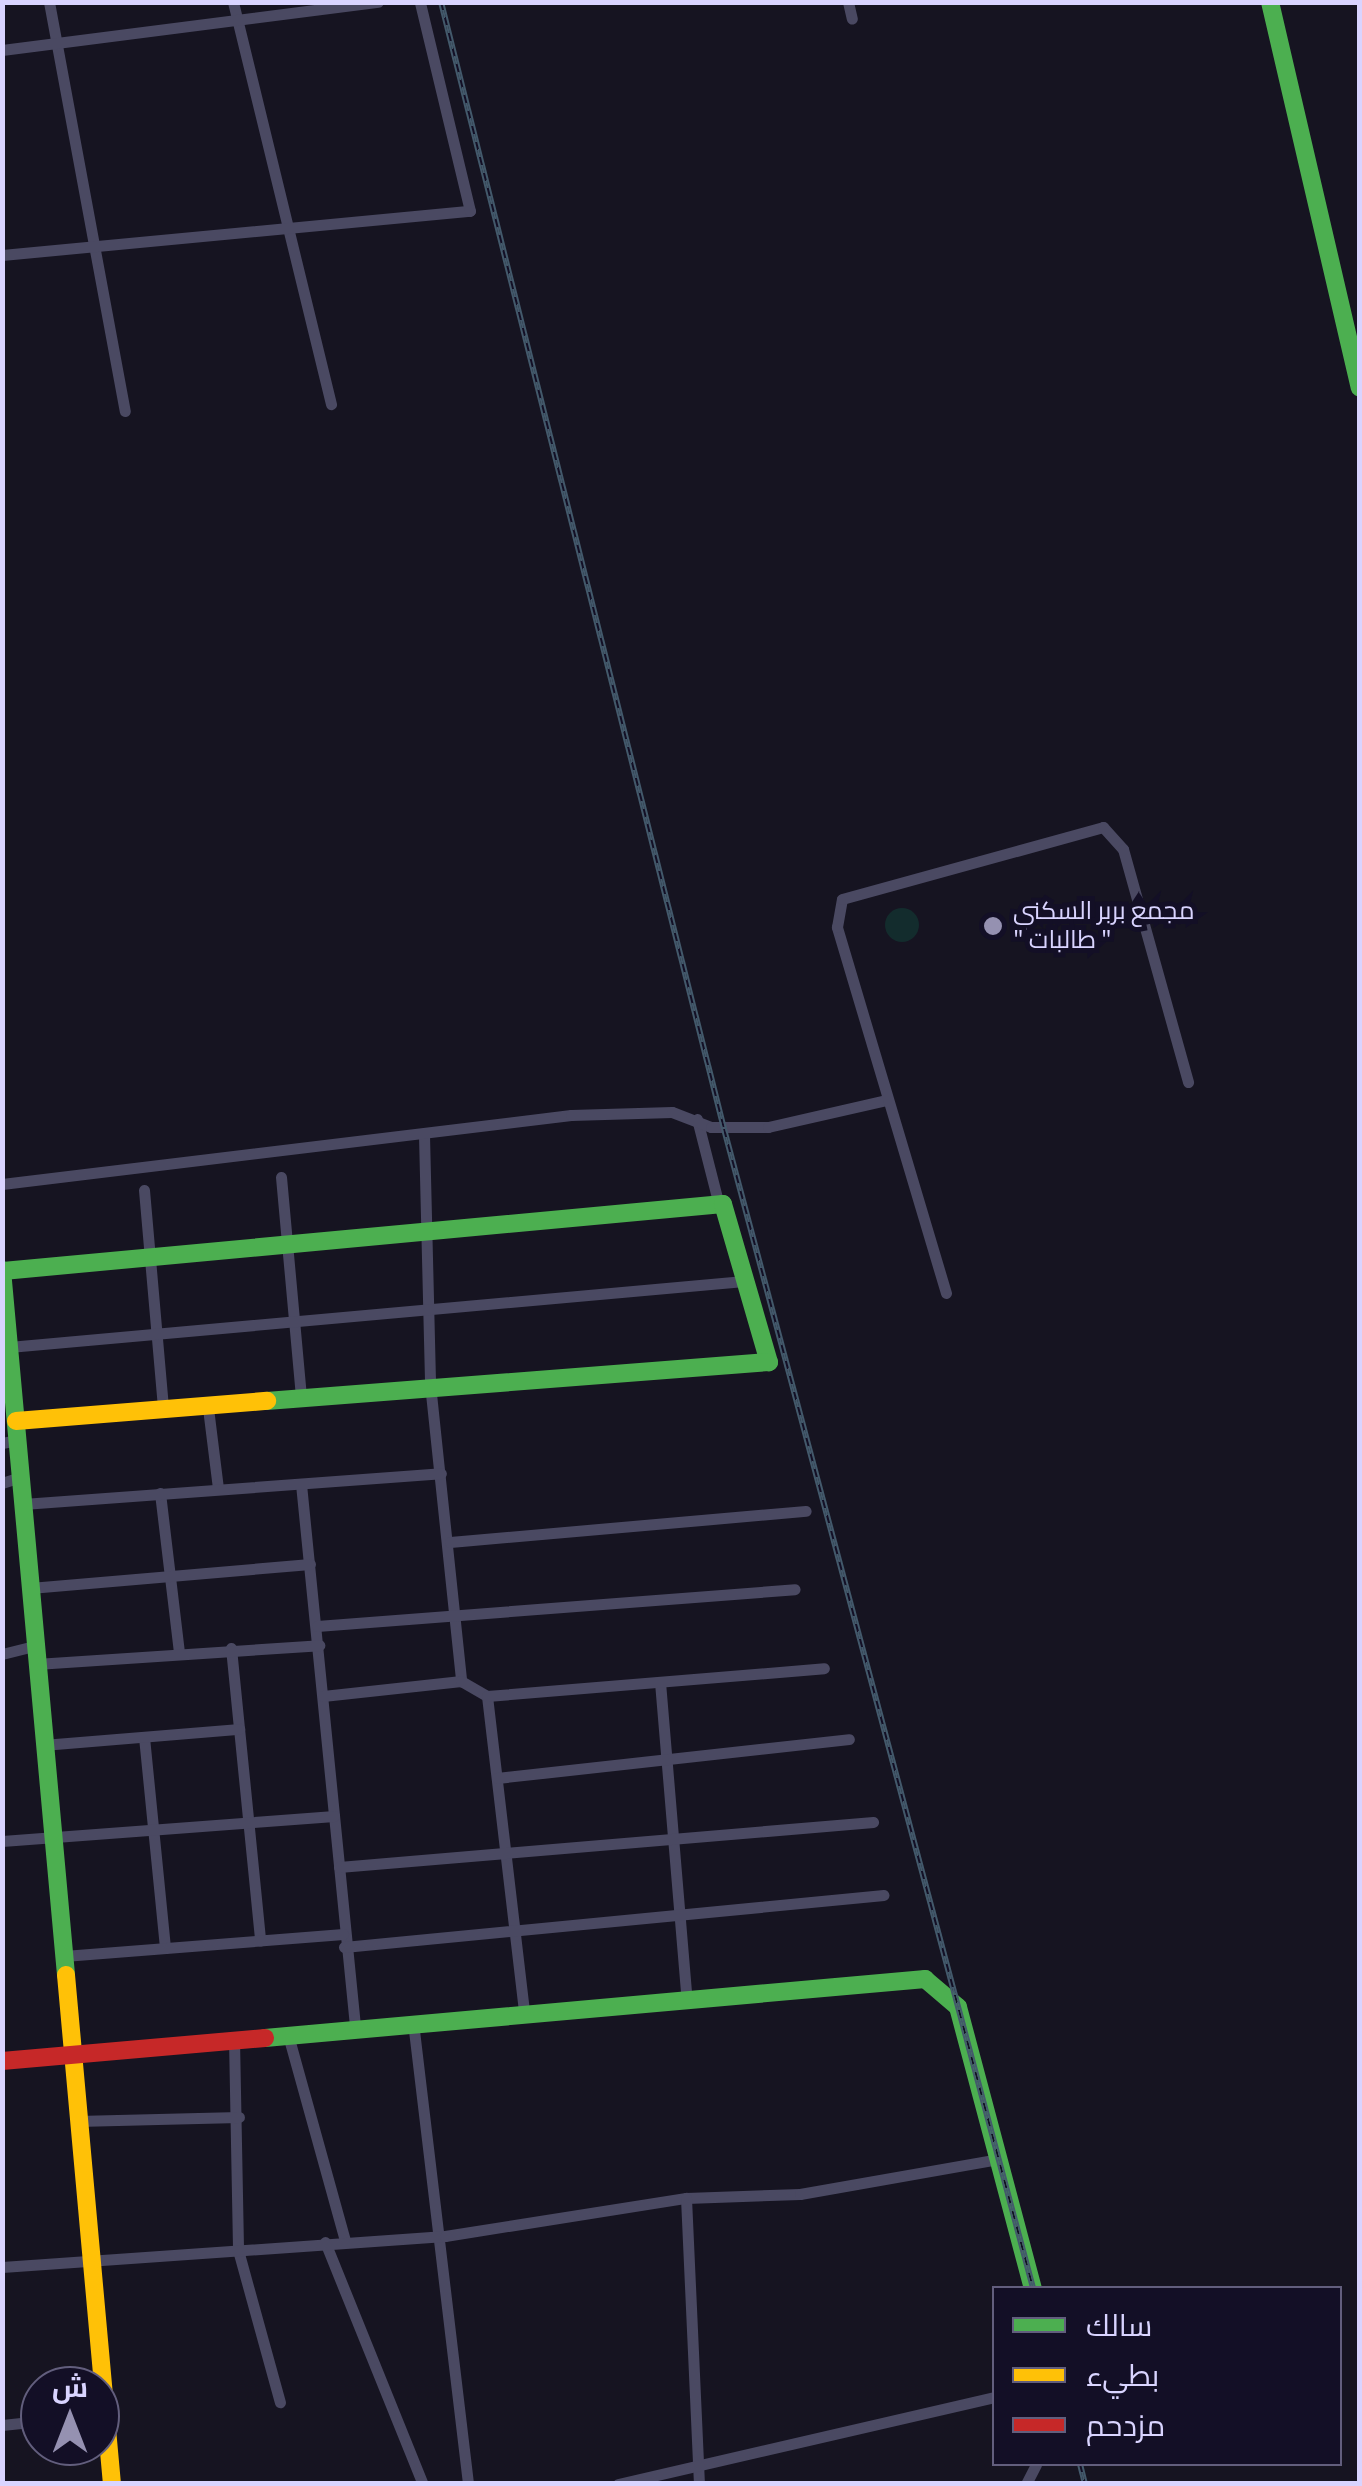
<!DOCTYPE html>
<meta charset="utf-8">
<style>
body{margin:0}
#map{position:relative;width:1362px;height:2486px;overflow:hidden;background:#161421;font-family:"Source Sans 3",Cairo,sans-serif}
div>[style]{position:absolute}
.green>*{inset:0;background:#132c2d}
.round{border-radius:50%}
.street>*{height:11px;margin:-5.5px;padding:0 5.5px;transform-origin:5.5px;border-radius:5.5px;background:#4a4962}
.fast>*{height:18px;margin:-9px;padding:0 9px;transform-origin:9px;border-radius:9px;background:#4caf50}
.slow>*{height:18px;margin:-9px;padding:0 9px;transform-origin:9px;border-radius:9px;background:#ffc107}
.jam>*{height:18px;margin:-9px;padding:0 9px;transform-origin:9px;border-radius:9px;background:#c62828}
.rail>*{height:6px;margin-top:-3px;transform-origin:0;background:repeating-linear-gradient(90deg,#130f26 0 8px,#43596b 0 16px);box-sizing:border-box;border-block:2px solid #43596b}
.dots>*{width:28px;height:28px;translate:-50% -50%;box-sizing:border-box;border:5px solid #130f26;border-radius:50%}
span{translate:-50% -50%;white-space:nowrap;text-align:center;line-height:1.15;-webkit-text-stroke:10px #130f26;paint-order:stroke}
.poi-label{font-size:25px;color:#d9d4ff}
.left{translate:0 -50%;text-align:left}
.frame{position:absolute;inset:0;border:5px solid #d9d4ff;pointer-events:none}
.legend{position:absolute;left:992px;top:2286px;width:350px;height:180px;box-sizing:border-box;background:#130f26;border:2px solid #625e7d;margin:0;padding:12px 18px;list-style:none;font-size:30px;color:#d9d4ff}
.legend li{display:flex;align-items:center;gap:20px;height:50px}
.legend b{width:50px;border:2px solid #625e7d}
.north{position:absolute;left:20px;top:2366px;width:100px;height:100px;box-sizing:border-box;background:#130f26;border:2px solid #625e7d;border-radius:50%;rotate:0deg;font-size:28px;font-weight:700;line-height:40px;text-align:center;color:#d9d4ff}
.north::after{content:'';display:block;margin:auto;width:35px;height:45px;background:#9591b1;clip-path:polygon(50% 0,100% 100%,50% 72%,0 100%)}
</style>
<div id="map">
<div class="green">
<i class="round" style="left:885px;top:908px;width:34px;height:34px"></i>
</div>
<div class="street">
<i style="left:49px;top:2px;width:416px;rotate:79.5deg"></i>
<i style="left:233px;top:2px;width:414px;rotate:76.3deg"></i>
<i style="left:848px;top:2px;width:17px;rotate:77deg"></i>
<i style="left:2px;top:50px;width:379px;rotate:-7.3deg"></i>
<i style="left:2px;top:255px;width:470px;rotate:-5.4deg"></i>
<i style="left:470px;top:211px;width:215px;rotate:-103.5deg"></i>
<i style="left:697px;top:1119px;width:89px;rotate:75.7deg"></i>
<i style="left:424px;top:1135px;width:249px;rotate:88.6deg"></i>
<i style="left:430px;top:1384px;width:299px;rotate:84deg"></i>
<i style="left:281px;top:1177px;width:221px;rotate:84.8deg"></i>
<i style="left:2px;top:1184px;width:573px;rotate:-6.91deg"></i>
<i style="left:571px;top:1115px;width:101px;rotate:-1.7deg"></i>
<i style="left:672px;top:1112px;width:42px;rotate:21deg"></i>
<i style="left:711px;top:1127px;width:57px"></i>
<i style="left:768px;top:1127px;width:122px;rotate:-12.8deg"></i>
<i style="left:144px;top:1190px;width:220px;rotate:85deg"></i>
<i style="left:946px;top:1293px;width:382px;rotate:-106.6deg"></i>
<i style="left:837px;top:927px;width:28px;rotate:-80deg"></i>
<i style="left:842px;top:899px;width:271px;rotate:-15.4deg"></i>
<i style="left:1103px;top:827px;width:30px;rotate:48deg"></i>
<i style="left:1123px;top:849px;width:242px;rotate:74.4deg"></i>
<i style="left:9px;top:1347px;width:738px;rotate:-5.13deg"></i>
<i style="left:208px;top:1408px;width:81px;rotate:82.9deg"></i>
<i style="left:2px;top:1443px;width:15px;rotate:-11deg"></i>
<i style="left:2px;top:1483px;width:20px;rotate:-18deg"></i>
<i style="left:301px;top:1484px;width:545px;rotate:84.31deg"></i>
<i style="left:160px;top:1493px;width:160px;rotate:83.2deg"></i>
<i style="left:23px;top:1504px;width:419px;rotate:-4.2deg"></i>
<i style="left:450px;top:1542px;width:357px;rotate:-5deg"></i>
<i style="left:30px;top:1588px;width:281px;rotate:-4.9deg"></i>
<i style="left:317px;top:1626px;width:479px;rotate:-4.4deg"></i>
<i style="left:231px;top:1648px;width:294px;rotate:84.3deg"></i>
<i style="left:2px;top:1654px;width:34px;rotate:-14deg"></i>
<i style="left:36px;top:1664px;width:284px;rotate:-3.8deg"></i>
<i style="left:660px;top:1682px;width:320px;rotate:85.2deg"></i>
<i style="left:323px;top:1696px;width:139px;rotate:-6.2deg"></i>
<i style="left:461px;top:1681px;width:30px;rotate:30deg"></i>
<i style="left:487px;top:1696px;width:318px;rotate:83.3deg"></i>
<i style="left:487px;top:1696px;width:338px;rotate:-4.7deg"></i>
<i style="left:144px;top:1737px;width:212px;rotate:84.3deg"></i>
<i style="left:43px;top:1745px;width:197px;rotate:-4.7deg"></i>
<i style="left:497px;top:1778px;width:354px;rotate:-6.3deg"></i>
<i style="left:2px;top:1841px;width:333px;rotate:-4.3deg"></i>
<i style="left:339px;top:1867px;width:536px;rotate:-4.82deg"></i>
<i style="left:344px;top:1947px;width:542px;rotate:-5.5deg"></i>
<i style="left:64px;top:1956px;width:280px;rotate:-4.5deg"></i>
<i style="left:413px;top:2022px;width:465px;rotate:83.2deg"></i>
<i style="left:288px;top:2035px;width:214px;rotate:74.5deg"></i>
<i style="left:234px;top:2039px;width:211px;rotate:88.9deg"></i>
<i style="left:238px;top:2250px;width:158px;rotate:74.6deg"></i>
<i style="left:77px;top:2121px;width:162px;rotate:-1.4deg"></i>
<i style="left:686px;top:2198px;width:114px;rotate:-2deg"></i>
<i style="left:800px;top:2194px;width:201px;rotate:-10deg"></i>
<i style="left:325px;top:2242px;width:261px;rotate:68deg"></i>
<i style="left:2px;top:2267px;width:444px;rotate:-4deg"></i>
<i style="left:445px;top:2236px;width:244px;rotate:-9deg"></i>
<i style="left:686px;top:2198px;width:286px;rotate:87.4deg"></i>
<i style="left:2px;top:2425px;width:38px;rotate:-6deg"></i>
<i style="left:618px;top:2484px;width:386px;rotate:-13deg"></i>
<i style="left:1026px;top:2484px;width:22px;rotate:-63deg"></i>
</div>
<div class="fast">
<i style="left:1270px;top:2px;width:396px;rotate:76.9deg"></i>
<i style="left:2px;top:1270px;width:708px;rotate:84.81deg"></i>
<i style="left:3px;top:1271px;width:723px;rotate:-5.32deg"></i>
<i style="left:723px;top:1204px;width:165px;rotate:73.8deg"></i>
<i style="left:769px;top:1362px;width:504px;rotate:175.56deg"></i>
<i style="left:265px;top:2038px;width:663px;rotate:-5.11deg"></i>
<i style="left:925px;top:1979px;width:43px;rotate:40.3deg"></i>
<i style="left:958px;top:2007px;width:291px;rotate:75.1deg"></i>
</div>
<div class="slow">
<i style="left:16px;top:1421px;width:252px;rotate:-4.6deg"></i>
<i style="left:66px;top:1975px;width:511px;rotate:84.84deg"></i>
</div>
<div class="jam">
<i style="left:2px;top:2061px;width:264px;rotate:-5deg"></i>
</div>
<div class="rail">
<i style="left:441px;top:2px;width:1162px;rotate:75.9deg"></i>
<i style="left:724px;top:1129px;width:1199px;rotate:75.07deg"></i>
<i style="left:1080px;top:2464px;width:21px;rotate:76deg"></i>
</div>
<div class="dots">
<i style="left:993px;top:926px;background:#9591b1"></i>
</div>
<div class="poi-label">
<span class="left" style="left:1013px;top:926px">مجمع بربر السكني<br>" طالبات "</span>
</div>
<div class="frame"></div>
<ul class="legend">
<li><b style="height:12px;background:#4caf50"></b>سالك</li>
<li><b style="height:12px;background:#ffc107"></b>بطيء</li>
<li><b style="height:12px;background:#c62828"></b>مزدحم</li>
</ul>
<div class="north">ش</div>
</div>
